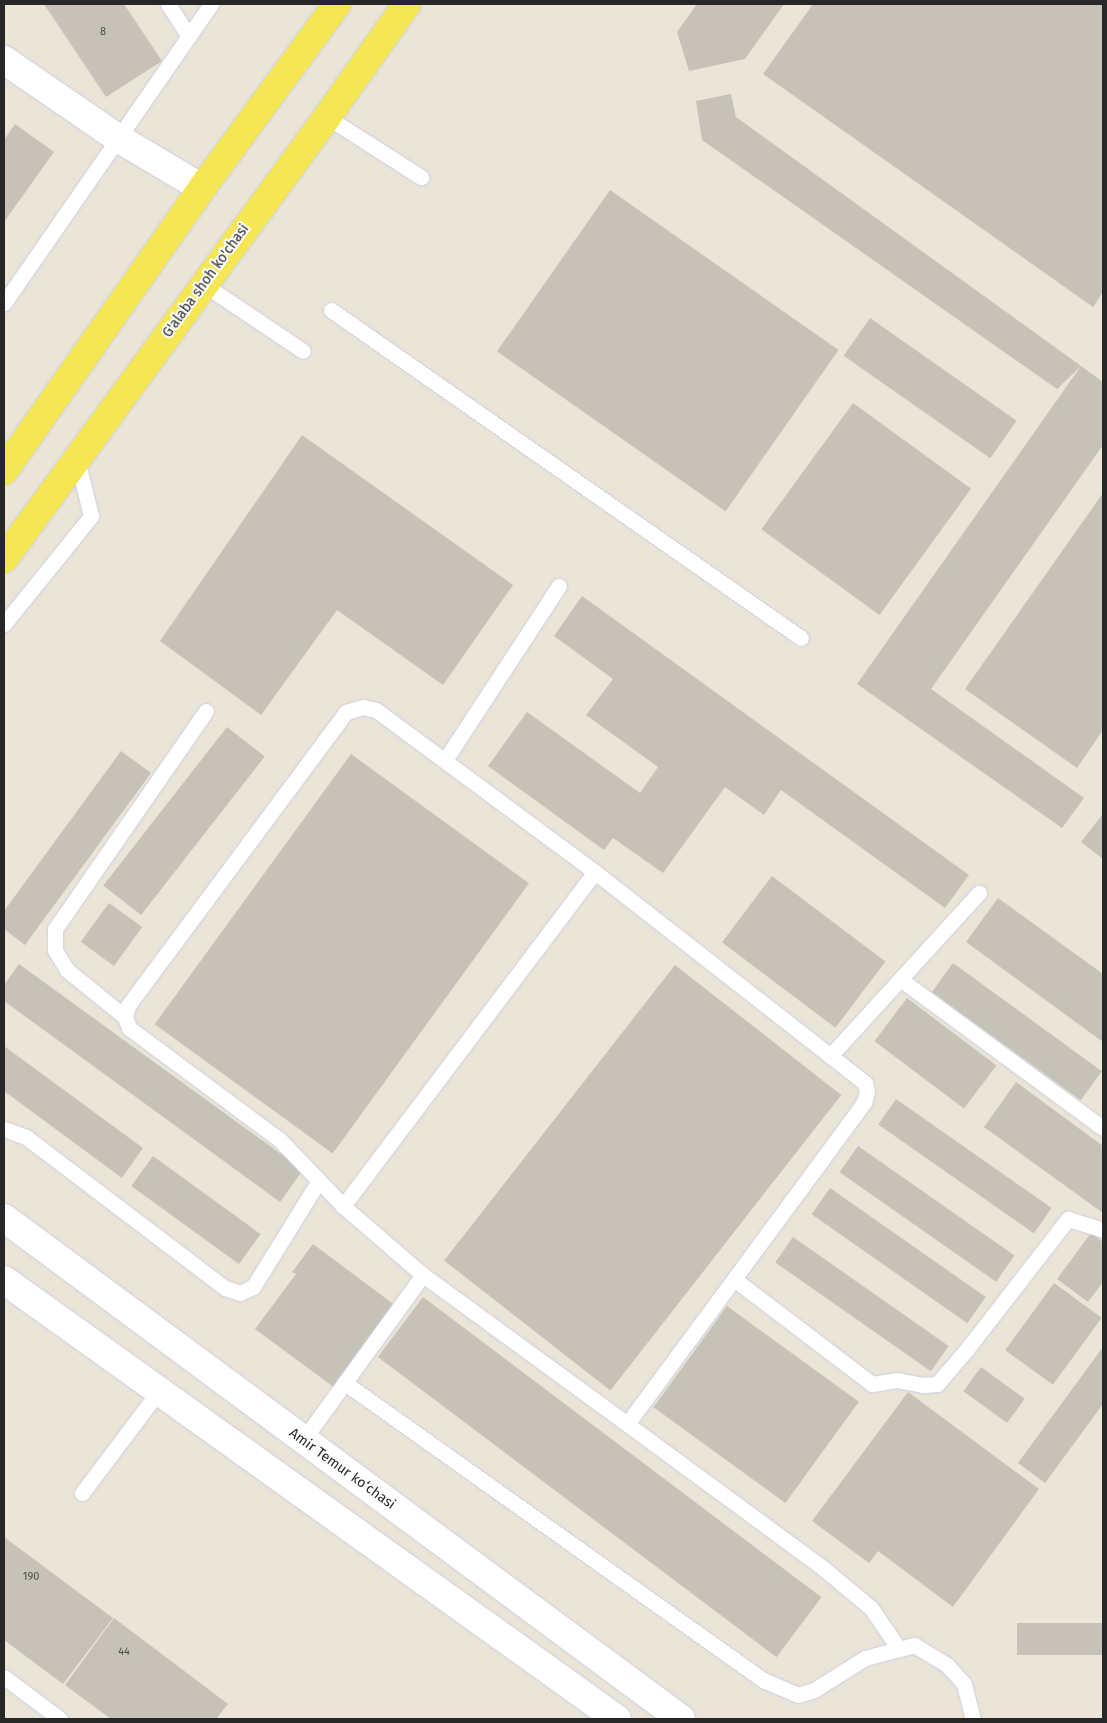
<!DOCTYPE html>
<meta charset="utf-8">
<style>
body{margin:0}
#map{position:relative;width:1107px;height:1723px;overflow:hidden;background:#ebe5d8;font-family:"Fira Sans",sans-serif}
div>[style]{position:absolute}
.building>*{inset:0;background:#c6c2b8;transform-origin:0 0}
.roads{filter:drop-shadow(0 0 1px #cdcee1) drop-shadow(0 0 1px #cdcee1)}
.lane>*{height:15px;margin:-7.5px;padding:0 7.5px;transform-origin:7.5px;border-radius:7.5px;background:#fff}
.street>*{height:28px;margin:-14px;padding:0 14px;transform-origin:14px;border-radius:14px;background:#fff}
.secondary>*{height:28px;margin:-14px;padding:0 14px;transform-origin:14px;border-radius:14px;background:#fff}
.primary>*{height:28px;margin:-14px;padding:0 14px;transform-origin:14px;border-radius:14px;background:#f5e753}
span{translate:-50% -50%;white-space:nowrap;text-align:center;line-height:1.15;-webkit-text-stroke:4px #fff;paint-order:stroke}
.number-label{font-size:11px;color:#4f4e4b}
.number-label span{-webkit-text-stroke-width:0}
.street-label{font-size:14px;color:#272727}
.frame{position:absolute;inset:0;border:5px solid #272727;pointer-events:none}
</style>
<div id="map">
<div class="building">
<i style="clip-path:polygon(44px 4px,124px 4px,162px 61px,106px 97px)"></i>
<i style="clip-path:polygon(697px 4px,784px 4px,745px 59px,689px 71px,677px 32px)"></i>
<i style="clip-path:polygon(813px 4px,1103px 4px,1103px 292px,1093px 307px,763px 74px)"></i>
<i style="clip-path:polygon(731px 94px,736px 117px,1081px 366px,1057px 389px,702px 140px,696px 101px)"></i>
<i style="clip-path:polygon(15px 124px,54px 152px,4px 222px,4px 140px)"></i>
<i style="left:610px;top:190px;width:279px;height:197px;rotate:35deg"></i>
<i style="left:870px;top:318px;width:179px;height:46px;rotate:35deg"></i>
<i style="clip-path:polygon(1081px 366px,1103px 382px,1103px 445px,931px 689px,1084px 798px,1062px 828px,857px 684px)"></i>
<i style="left:853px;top:403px;width:146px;height:156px;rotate:36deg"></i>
<i style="clip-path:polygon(302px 435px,513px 585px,443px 685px,337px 610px,261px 715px,160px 641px)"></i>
<i style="clip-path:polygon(1103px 493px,1103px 730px,1077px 768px,965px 689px)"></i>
<i style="clip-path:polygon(582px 596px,969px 875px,945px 908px,781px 790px,764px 815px,725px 787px,663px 873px,613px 838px,604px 850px,488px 766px,527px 712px,640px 793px,658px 767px,586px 715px,613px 679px,554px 636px)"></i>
<i style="left:227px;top:727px;width:48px;height:201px;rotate:38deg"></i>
<i style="clip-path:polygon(121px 751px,151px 773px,25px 945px,4px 929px,4px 911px)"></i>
<i style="left:351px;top:754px;width:220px;height:334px;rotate:36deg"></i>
<i style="clip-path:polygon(1102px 815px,1103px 816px,1103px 859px,1081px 842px)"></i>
<i style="left:772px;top:876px;width:142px;height:83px;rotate:37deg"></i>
<i style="clip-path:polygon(998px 898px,1103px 974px,1103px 1042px,966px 942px)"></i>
<i style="left:109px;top:903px;width:41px;height:48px;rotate:36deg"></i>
<i style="left:953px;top:963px;width:184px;height:36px;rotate:36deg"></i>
<i style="clip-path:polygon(19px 964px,303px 1170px,280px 1202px,4px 1001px,4px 985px)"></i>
<i style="left:675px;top:965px;width:211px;height:375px;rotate:38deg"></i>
<i style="left:907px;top:998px;width:112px;height:54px;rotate:37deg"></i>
<i style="clip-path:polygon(4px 1046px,143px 1148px,122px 1178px,4px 1091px)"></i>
<i style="clip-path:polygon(1016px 1082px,1103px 1146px,1103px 1213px,984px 1127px)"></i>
<i style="left:896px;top:1099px;width:190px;height:31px;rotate:35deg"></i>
<i style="left:858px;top:1146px;width:191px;height:32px;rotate:35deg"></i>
<i style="left:153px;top:1156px;width:133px;height:37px;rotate:36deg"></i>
<i style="left:830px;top:1188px;width:190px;height:32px;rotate:35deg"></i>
<i style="clip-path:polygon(1091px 1233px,1103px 1242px,1103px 1282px,1088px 1302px,1057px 1279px)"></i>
<i style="left:793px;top:1237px;width:190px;height:31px;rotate:35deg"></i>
<i style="clip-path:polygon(313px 1244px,396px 1306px,335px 1388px,255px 1329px,296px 1274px,292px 1272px)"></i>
<i style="left:1054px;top:1283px;width:59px;height:83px;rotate:36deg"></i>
<i style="left:423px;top:1297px;width:499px;height:75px;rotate:37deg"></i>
<i style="left:727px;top:1306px;width:163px;height:125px;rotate:36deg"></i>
<i style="clip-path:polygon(1103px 1347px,1103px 1404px,1045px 1483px,1018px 1463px)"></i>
<i style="left:981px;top:1367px;width:54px;height:30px;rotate:36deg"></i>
<i style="clip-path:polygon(908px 1392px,1039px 1489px,953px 1607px,878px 1551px,869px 1563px,812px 1521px)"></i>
<i style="clip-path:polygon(4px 1537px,113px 1618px,63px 1684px,4px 1640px)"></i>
<i style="clip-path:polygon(114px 1618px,228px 1704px,216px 1719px,111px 1719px,65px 1685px)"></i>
<i style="left:1103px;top:1623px;width:32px;height:86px;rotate:90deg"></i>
</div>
<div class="roads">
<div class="lane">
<i style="left:168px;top:4px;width:38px;rotate:57deg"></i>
<i style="left:327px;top:117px;width:112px;rotate:32.6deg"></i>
<i style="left:203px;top:284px;width:120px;rotate:33.8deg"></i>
<i style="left:4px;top:303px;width:364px;rotate:-55.3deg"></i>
<i style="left:331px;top:310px;width:573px;rotate:34.91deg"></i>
<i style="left:4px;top:624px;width:139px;rotate:-51.1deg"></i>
<i style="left:91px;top:516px;width:59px;rotate:-103.8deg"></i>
<i style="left:445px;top:760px;width:208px;rotate:-56.8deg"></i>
<i style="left:900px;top:979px;width:252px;rotate:36.3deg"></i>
<i style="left:125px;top:1017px;width:75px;rotate:-141deg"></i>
<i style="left:67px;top:970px;width:23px;rotate:-121deg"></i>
<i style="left:55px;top:950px;width:21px;rotate:-90deg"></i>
<i style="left:55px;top:929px;width:265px;rotate:-55.3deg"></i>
<i style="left:830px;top:1056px;width:221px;rotate:-47.6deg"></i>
<i style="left:4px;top:1129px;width:23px;rotate:20deg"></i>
<i style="left:26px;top:1137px;width:250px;rotate:37.2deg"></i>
<i style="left:225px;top:1288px;width:16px;rotate:18deg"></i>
<i style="left:240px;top:1293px;width:14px;rotate:-25deg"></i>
<i style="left:253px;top:1287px;width:123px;rotate:-58.2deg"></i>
<i style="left:343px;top:1206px;width:418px;rotate:-53deg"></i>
<i style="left:734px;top:1279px;width:173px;rotate:37.3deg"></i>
<i style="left:872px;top:1384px;width:25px;rotate:-9deg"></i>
<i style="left:897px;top:1380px;width:26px;rotate:11deg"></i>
<i style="left:923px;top:1385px;width:14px;rotate:-4deg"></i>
<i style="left:937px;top:1384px;width:46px;rotate:-49.4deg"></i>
<i style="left:967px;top:1349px;width:165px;rotate:-52.2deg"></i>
<i style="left:1068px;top:1219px;width:37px;rotate:17deg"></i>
<i style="left:345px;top:1383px;width:513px;rotate:35.39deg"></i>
<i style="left:763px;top:1680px;width:38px;rotate:23deg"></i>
<i style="left:798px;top:1695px;width:17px;rotate:-17deg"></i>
<i style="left:814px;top:1690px;width:60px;rotate:-32.1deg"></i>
<i style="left:865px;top:1658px;width:51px;rotate:-14.9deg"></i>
<i style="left:914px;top:1645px;width:39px;rotate:31deg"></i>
<i style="left:947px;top:1665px;width:25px;rotate:48deg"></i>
<i style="left:964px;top:1684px;width:36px;rotate:76deg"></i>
<i style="left:627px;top:1424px;width:400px;rotate:-53.6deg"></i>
<i style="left:864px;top:1102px;width:10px;rotate:-73deg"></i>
<i style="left:867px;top:1092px;width:9px;rotate:-103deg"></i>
<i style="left:865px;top:1083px;width:343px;rotate:-142deg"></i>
<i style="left:595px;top:872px;width:272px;rotate:-143.5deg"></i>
<i style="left:376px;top:710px;width:13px;rotate:-167deg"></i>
<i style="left:363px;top:707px;width:18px;rotate:164deg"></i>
<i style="left:346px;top:712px;width:366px;rotate:126.6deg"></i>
<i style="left:128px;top:1006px;width:11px;rotate:105deg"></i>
<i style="left:125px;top:1017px;width:12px;rotate:70deg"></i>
<i style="left:129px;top:1028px;width:188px;rotate:36.6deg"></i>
<i style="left:280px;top:1140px;width:91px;rotate:46.3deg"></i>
<i style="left:343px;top:1206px;width:106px;rotate:40.8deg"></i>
<i style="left:423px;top:1275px;width:253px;rotate:36.1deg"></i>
<i style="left:627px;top:1424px;width:243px;rotate:36.3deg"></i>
<i style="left:823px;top:1568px;width:62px;rotate:39.8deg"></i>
<i style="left:871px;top:1608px;width:50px;rotate:55.7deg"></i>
<i style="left:303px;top:1440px;width:204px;rotate:-54deg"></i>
<i style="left:82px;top:1493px;width:128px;rotate:-53deg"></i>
<i style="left:4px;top:1677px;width:70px;rotate:36.9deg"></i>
</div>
<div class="street">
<i style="left:4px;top:60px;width:138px;rotate:34.4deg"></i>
<i style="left:118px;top:138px;width:98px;rotate:30.8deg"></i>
</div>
<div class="secondary">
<i style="left:4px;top:1218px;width:842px;rotate:36.5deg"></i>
<i style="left:4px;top:1280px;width:754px;rotate:35.61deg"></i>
</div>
<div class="primary">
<i style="left:4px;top:471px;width:345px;rotate:-55deg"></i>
<i style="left:202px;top:188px;width:228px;rotate:-53.7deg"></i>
<i style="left:4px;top:559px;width:547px;rotate:-53.84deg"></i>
<i style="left:327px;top:117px;width:138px;rotate:-54.7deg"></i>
</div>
</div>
<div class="number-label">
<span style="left:103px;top:32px">8</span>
<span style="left:31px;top:1577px">190</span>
<span style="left:124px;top:1652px">44</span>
</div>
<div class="street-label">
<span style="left:206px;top:281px;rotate:-54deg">G'alaba shoh ko'chasi</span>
<span style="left:342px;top:1469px;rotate:36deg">Amir Temur ko‘chasi</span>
</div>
<div class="frame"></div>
</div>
